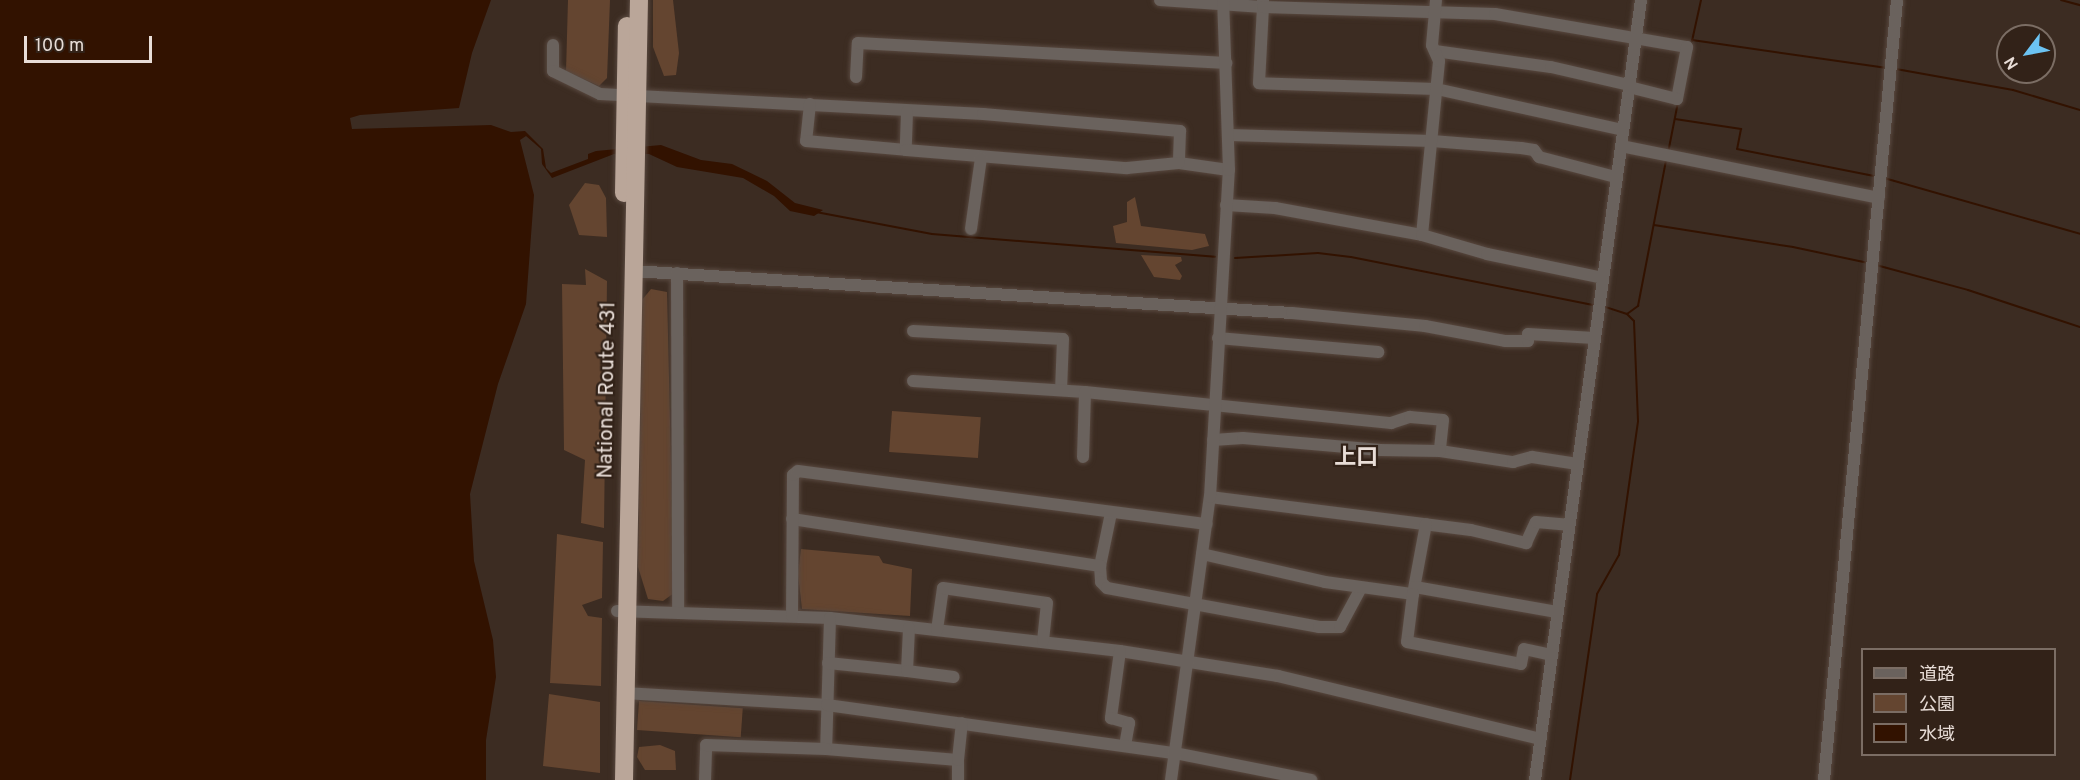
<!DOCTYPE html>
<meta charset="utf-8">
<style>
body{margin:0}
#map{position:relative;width:2080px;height:780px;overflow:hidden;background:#3c2c22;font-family:Overpass,"Noto Sans JP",sans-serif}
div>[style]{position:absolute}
.green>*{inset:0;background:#644530;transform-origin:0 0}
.water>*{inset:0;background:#321200}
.stream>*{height:2px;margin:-1px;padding:0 1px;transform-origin:1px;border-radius:1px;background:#321200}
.roads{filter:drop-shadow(0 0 2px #58483f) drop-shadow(0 0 2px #58483f)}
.minor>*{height:12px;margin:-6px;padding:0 6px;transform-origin:6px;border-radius:6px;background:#6a625d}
.highway>*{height:18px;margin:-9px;padding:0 9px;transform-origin:9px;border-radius:9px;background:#baa699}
span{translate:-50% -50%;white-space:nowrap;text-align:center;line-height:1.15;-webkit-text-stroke:4.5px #322218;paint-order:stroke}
.street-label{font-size:21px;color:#e8ddd7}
.neighbourhood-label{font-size:22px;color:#e8ddd7;font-weight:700}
.legend{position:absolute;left:1861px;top:648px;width:195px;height:108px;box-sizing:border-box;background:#322218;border:2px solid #7b6d64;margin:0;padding:8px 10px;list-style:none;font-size:18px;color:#e8ddd7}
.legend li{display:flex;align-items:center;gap:12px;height:30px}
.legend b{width:30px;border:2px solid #7b6d64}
.north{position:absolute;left:1996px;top:24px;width:60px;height:60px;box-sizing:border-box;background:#322218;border:2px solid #7b6d64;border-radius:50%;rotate:238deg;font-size:16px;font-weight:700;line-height:24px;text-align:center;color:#e8ddd7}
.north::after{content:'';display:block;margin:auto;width:21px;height:27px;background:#6cc3f2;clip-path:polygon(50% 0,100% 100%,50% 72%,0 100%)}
.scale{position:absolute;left:24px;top:36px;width:128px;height:27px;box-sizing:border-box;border:3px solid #e8ddd7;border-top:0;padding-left:8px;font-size:18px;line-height:21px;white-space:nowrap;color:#e8ddd7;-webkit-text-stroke:4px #322218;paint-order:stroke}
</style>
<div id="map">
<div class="green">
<i style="clip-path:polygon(568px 0,610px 0,607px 78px,599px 86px,566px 71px)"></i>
<i style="clip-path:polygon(653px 0,673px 0,679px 53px,676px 75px,664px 76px,653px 47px)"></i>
<i style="clip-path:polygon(585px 183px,599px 185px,606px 198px,607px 237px,579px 235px,569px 205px)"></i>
<i style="clip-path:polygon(1135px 197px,1141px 226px,1205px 234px,1209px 246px,1192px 250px,1116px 243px,1113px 226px,1127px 222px,1127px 202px)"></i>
<i style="clip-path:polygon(1141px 255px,1181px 257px,1182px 261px,1175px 265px,1182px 276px,1180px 280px,1154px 277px)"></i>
<i style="clip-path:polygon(585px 269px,607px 281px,604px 528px,581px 523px,585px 460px,564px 450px,562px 284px,586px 285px)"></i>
<i style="clip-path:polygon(651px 289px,667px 292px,674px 593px,663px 601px,648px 599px,638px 567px,642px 300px)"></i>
<i style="left:892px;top:411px;width:89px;height:41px;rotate:4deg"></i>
<i style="clip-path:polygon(557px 534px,603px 542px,602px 598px,582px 605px,588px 616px,602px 618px,601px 686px,550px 683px)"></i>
<i style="clip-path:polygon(801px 549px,879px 556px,883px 563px,912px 569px,910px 616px,802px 609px,798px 574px)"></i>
<i style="clip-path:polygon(549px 694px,600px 702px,600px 773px,543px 766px)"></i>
<i style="left:639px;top:701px;width:104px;height:29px;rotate:4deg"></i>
<i style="clip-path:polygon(660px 745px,675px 751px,676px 770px,645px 770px,637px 757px,639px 747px)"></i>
</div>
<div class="water">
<i style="clip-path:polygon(0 0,491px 0,472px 53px,459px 108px,360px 115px,350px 118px,352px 129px,491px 125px,511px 132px,525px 131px,543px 149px,546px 168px,551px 173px,588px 159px,588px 154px,596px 151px,661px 145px,701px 160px,732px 164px,767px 181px,795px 203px,823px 210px,814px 216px,790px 211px,774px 196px,743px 178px,677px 167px,649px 154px,614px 154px,552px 178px,542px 164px,541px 149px,526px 136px,520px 140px,534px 195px,526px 304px,498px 384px,470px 494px,474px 561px,493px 640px,496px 677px,486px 740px,486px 780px,0 780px)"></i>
</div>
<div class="stream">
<i style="left:2061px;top:0;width:20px;rotate:15deg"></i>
<i style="left:1692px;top:40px;width:197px;rotate:8.2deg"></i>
<i style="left:1692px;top:41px;width:42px;rotate:-77.6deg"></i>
<i style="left:1896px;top:69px;width:119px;rotate:10.2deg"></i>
<i style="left:2013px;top:90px;width:70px;rotate:16.6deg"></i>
<i style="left:1675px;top:119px;width:67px;rotate:8.6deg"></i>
<i style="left:1741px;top:129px;width:20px;rotate:101deg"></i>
<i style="left:1737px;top:149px;width:141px;rotate:11.1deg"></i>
<i style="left:1668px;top:153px;width:52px;rotate:-78.9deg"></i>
<i style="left:1884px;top:178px;width:204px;rotate:15.9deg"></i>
<i style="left:816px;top:212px;width:118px;rotate:10.7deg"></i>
<i style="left:932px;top:234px;width:284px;rotate:4.6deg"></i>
<i style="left:1654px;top:225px;width:141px;rotate:9deg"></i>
<i style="left:1793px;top:247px;width:77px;rotate:12deg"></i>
<i style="left:1235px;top:258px;width:83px;rotate:-3.4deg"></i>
<i style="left:1318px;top:253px;width:33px;rotate:7deg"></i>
<i style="left:1351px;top:257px;width:248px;rotate:11.2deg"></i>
<i style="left:1876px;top:265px;width:95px;rotate:15.2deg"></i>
<i style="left:1968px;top:290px;width:118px;rotate:18.3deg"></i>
<i style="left:1627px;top:314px;width:14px;rotate:-36deg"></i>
<i style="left:1638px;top:306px;width:148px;rotate:-79.1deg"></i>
<i style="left:1570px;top:780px;width:188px;rotate:-81.7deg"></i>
<i style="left:1597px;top:594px;width:45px;rotate:-60.6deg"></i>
<i style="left:1619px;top:555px;width:135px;rotate:-81.9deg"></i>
<i style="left:1638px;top:421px;width:100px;rotate:-92.3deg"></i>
<i style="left:1634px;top:321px;width:10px;rotate:-135deg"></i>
<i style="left:1627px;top:314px;width:23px;rotate:-162deg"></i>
</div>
<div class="roads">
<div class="minor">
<i style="left:1160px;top:0;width:103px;rotate:3.9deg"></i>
<i style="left:1263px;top:7px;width:7px;rotate:-90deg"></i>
<i style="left:553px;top:45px;width:26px;rotate:90deg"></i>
<i style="left:553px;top:71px;width:52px;rotate:26.1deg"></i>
<i style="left:600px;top:94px;width:384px;rotate:3deg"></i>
<i style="left:983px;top:114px;width:198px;rotate:4.9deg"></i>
<i style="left:1180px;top:131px;width:32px;rotate:92deg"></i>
<i style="left:1179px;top:163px;width:50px;rotate:8deg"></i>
<i style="left:1435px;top:51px;width:117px;rotate:7.9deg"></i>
<i style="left:1551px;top:67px;width:80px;rotate:13deg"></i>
<i style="left:856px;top:77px;width:34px;rotate:-87deg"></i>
<i style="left:858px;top:43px;width:369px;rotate:3.1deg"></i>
<i style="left:810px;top:104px;width:37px;rotate:96deg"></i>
<i style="left:806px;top:141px;width:100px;rotate:5.1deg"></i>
<i style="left:907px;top:112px;width:38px;rotate:92deg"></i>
<i style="left:906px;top:150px;width:222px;rotate:4.7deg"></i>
<i style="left:1127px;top:168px;width:52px;rotate:-5.5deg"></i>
<i style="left:1623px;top:130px;width:191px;rotate:-167.6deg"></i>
<i style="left:1436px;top:89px;width:177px;rotate:-178.1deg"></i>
<i style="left:1259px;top:83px;width:76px;rotate:-87deg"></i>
<i style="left:1263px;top:7px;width:232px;rotate:1.7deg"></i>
<i style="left:1495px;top:14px;width:195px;rotate:9.8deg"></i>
<i style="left:1687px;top:47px;width:53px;rotate:100.9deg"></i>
<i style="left:1677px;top:99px;width:49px;rotate:-166deg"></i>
<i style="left:1229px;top:135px;width:203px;rotate:1.7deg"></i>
<i style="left:1432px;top:141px;width:89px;rotate:4.5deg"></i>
<i style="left:1521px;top:148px;width:13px;rotate:9deg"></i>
<i style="left:1534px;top:150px;width:9px;rotate:54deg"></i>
<i style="left:1539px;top:157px;width:79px;rotate:14.7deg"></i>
<i style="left:1621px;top:146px;width:263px;rotate:11.4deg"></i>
<i style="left:1226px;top:205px;width:49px;rotate:3.5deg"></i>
<i style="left:1275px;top:208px;width:149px;rotate:10.4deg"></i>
<i style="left:1422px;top:235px;width:175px;rotate:-84.4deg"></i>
<i style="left:1439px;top:61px;width:17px;rotate:-114deg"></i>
<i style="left:1432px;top:45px;width:45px;rotate:-84.9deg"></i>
<i style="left:971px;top:229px;width:72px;rotate:-82deg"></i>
<i style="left:1422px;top:235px;width:68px;rotate:16.3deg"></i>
<i style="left:1487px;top:254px;width:118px;rotate:11.7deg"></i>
<i style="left:633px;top:271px;width:660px;rotate:3.65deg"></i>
<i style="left:1292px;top:313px;width:134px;rotate:5.6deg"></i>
<i style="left:1425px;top:326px;width:81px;rotate:10.6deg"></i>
<i style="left:1505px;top:341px;width:23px"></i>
<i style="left:1528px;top:341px;width:7px;rotate:-90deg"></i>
<i style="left:1528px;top:334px;width:66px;rotate:3.5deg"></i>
<i style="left:677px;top:273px;width:339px;rotate:89.8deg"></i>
<i style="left:913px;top:331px;width:150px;rotate:3.1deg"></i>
<i style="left:1063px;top:339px;width:51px;rotate:92.2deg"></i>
<i style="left:1218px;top:338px;width:161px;rotate:5deg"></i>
<i style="left:913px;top:381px;width:172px;rotate:3.7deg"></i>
<i style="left:1085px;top:392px;width:308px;rotate:5.8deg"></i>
<i style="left:1391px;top:423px;width:20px;rotate:-18deg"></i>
<i style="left:1410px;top:417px;width:33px;rotate:5deg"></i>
<i style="left:1443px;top:420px;width:31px;rotate:96deg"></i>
<i style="left:1440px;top:451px;width:74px;rotate:8.6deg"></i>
<i style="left:1513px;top:462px;width:20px;rotate:-15deg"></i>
<i style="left:1532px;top:457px;width:46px;rotate:8.8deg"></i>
<i style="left:1213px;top:440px;width:30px;rotate:-4deg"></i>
<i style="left:1243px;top:438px;width:138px;rotate:5deg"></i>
<i style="left:1380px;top:450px;width:60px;rotate:1deg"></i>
<i style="left:1083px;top:457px;width:65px;rotate:-88.2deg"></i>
<i style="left:1210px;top:497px;width:263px;rotate:7.2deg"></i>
<i style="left:1471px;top:530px;width:57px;rotate:13.3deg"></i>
<i style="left:1526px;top:543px;width:23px;rotate:-65deg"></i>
<i style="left:1536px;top:522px;width:32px;rotate:5deg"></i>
<i style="left:1111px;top:513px;width:54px;rotate:101.7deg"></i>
<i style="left:1100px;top:566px;width:16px;rotate:86deg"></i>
<i style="left:1101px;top:582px;width:8px;rotate:45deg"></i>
<i style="left:1107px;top:588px;width:216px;rotate:10.4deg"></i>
<i style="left:1319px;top:627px;width:21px"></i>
<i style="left:1340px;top:627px;width:44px;rotate:-61.7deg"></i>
<i style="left:792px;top:519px;width:312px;rotate:8.7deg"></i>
<i style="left:1202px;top:554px;width:126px;rotate:12.8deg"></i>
<i style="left:1325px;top:582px;width:89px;rotate:7.8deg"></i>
<i style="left:1413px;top:594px;width:71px;rotate:-79.5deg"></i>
<i style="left:1415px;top:587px;width:144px;rotate:10deg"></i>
<i style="left:1413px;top:594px;width:48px;rotate:97.1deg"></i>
<i style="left:1407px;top:642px;width:116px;rotate:10.9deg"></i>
<i style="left:1521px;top:664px;width:15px;rotate:-79deg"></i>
<i style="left:1524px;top:649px;width:29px;rotate:12deg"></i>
<i style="left:617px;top:611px;width:213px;rotate:1.9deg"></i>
<i style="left:830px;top:618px;width:292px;rotate:6.5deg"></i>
<i style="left:1120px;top:651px;width:160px;rotate:9deg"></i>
<i style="left:1278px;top:676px;width:270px;rotate:13.5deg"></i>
<i style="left:792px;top:616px;width:141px;rotate:-89.6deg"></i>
<i style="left:793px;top:475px;width:6px;rotate:-39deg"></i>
<i style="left:798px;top:471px;width:412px;rotate:7.4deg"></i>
<i style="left:830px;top:618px;width:131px;rotate:91.7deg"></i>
<i style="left:826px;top:749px;width:132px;rotate:4.8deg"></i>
<i style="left:958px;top:760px;width:20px;rotate:90deg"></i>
<i style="left:937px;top:630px;width:42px;rotate:-81.9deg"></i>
<i style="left:943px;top:588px;width:105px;rotate:8.2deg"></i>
<i style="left:1047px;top:603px;width:38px;rotate:96deg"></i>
<i style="left:1120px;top:651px;width:68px;rotate:97.7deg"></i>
<i style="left:1111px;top:718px;width:19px;rotate:16deg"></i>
<i style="left:1129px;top:723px;width:23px;rotate:100deg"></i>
<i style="left:828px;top:663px;width:79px;rotate:5.8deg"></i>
<i style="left:907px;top:671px;width:43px;rotate:-87.3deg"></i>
<i style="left:907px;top:671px;width:47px;rotate:7.3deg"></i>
<i style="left:626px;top:693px;width:201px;rotate:3.4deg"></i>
<i style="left:827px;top:705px;width:351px;rotate:7.9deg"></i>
<i style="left:1175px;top:753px;width:139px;rotate:11.2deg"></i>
<i style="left:958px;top:760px;width:37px;rotate:-84deg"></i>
<i style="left:705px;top:780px;width:35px;rotate:-88deg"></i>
<i style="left:706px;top:745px;width:120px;rotate:1.9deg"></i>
<i style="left:1171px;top:780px;width:286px;rotate:-82.2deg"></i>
<i style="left:1210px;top:497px;width:328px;rotate:-86.7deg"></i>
<i style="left:1229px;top:170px;width:170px;rotate:-92deg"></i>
<i style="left:1535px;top:780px;width:787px;rotate:-82.26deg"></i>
<i style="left:1824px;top:780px;width:783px;rotate:-84.65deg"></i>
</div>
<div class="highway">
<i style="left:624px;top:193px;width:167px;rotate:-89deg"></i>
<i style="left:624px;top:780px;width:780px;rotate:-88.9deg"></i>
</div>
</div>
<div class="street-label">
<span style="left:608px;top:390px;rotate:-89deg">National Route 431</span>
</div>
<div class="neighbourhood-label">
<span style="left:1356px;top:459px">上口</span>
</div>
<ul class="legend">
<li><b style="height:8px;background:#6a625d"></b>道路</li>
<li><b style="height:16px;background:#644530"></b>公園</li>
<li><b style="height:16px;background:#321200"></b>水域</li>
</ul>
<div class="north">N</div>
<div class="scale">100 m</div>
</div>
